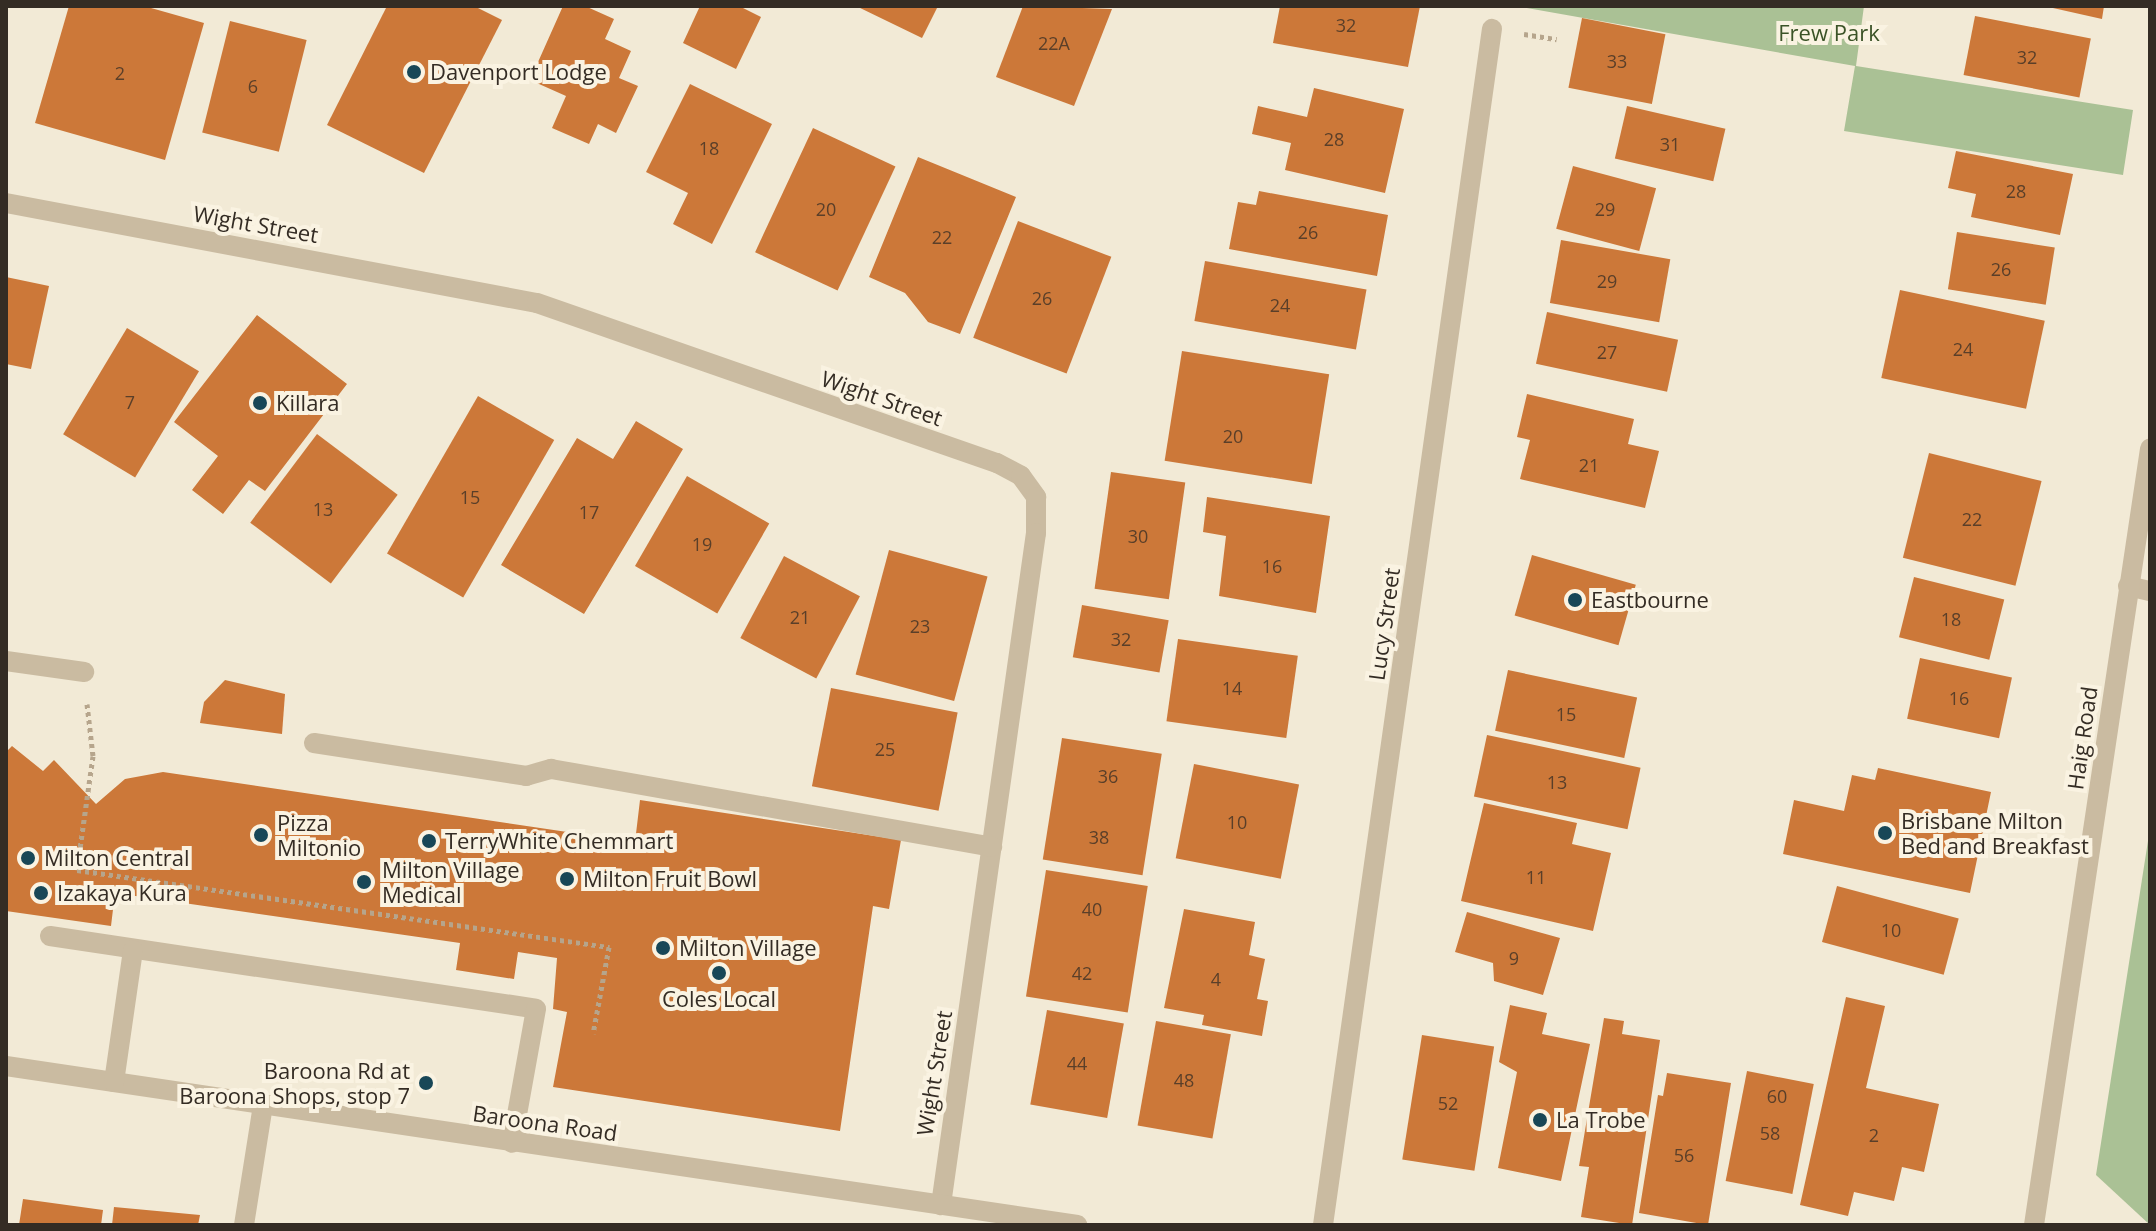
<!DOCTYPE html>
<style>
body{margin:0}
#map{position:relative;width:2156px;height:1231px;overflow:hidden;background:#f2ead6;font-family:"Open Sans",sans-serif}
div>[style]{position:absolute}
.green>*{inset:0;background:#aac195}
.building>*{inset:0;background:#cc7839;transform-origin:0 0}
.path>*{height:5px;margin-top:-2.5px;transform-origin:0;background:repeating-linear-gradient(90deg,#b6a58c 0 4px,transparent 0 8px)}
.minor>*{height:20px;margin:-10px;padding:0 10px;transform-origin:10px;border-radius:10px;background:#cabba1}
.dots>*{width:22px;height:22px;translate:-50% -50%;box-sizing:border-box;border:4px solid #faf3e2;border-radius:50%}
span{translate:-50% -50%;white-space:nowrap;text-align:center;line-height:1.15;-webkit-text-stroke:8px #faf3e2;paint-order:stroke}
.number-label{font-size:18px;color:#5a3f29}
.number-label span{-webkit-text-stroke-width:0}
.park-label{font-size:22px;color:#3b5327}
.poi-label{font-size:22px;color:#342c24}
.left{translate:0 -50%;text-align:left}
.right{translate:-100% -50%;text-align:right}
.street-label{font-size:22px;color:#342c24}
.frame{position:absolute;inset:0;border:8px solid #342c24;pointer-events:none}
</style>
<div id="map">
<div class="green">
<i style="clip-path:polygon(1515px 6px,1864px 6px,1856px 66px,2133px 110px,2123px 175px,1844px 131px,1855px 66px)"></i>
<i style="clip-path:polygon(2150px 828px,2150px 1225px,2096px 1175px)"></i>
</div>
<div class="building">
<i style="clip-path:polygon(69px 6px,144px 6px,204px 23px,165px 160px,35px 123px)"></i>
<i style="clip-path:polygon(387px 6px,474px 6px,502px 20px,424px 173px,327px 125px)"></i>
<i style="clip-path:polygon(563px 6px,585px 6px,614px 19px,605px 39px,631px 51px,619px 78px,638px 86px,616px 133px,598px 124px,589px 144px,552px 128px,566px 96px,530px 80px)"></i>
<i style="clip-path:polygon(700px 6px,739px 6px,761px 17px,736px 69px,683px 43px)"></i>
<i style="clip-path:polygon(856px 6px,938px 6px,922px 38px)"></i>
<i style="clip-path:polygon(1023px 6px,1112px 9px,1074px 106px,996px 77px)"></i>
<i style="clip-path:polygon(1280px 6px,1420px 6px,1408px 67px,1273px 43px)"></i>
<i style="clip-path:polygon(2044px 6px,2104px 6px,2102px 19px)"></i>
<i style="left:1975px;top:16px;width:118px;height:60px;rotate:11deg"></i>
<i style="left:1582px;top:18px;width:85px;height:71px;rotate:11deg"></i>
<i style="left:230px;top:21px;width:79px;height:115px;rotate:14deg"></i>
<i style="clip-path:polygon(690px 84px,772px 124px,712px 244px,673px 224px,688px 193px,646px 172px)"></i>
<i style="clip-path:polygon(1314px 88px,1404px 109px,1385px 193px,1285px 170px,1291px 143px,1252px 134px,1258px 106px,1307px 117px)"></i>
<i style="left:1627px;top:106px;width:101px;height:54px;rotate:13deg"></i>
<i style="left:813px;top:128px;width:91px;height:137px;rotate:25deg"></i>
<i style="clip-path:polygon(1956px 151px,2073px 174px,2060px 235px,1971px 217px,1976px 194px,1948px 188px)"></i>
<i style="clip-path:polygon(918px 157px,1016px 197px,960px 334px,928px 322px,905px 293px,869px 277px)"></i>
<i style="left:1573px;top:166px;width:86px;height:65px;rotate:15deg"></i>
<i style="clip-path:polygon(1259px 191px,1388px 215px,1377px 276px,1229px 249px,1238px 202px,1256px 205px)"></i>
<i style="left:1018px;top:221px;width:100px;height:125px;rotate:21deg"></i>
<i style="left:1957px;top:232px;width:99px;height:58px;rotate:9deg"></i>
<i style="left:1561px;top:240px;width:111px;height:64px;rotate:10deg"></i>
<i style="left:1205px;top:261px;width:164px;height:61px;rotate:10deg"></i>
<i style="clip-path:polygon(6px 277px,49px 286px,31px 369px,6px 364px)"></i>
<i style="left:1900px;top:290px;width:148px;height:90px;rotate:12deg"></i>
<i style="left:1547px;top:312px;width:134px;height:53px;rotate:12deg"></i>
<i style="clip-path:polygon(257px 315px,347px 384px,265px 491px,249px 480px,223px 514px,192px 490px,218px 456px,174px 422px)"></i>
<i style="left:127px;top:328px;width:84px;height:124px;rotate:31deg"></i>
<i style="left:1182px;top:351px;width:149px;height:111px;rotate:9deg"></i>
<i style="clip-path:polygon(1527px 394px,1634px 419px,1628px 444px,1659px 451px,1645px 508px,1520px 479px,1530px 440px,1517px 437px)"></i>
<i style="left:478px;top:396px;width:88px;height:182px;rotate:30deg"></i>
<i style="clip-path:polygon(636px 421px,683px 449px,584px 614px,501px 565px,577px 438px,613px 459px)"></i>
<i style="left:317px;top:434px;width:101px;height:111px;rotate:37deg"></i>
<i style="left:1929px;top:453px;width:116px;height:108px;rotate:14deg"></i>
<i style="left:1111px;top:472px;width:75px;height:118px;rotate:8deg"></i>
<i style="left:687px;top:476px;width:95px;height:104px;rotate:30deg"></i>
<i style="clip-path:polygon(1207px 497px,1330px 516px,1316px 613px,1219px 596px,1226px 536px,1203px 532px)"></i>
<i style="left:889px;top:550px;width:102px;height:129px;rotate:15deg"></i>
<i style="left:1532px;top:555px;width:108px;height:63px;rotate:16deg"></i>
<i style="left:784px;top:556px;width:86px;height:93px;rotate:28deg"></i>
<i style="left:1914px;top:577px;width:93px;height:62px;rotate:14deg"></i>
<i style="left:1082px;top:605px;width:88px;height:53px;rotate:10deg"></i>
<i style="left:1178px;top:639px;width:121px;height:83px;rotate:8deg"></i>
<i style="left:1920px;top:658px;width:94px;height:62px;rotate:12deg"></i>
<i style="left:1508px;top:670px;width:132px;height:62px;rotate:12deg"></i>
<i style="clip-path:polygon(225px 680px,285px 694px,282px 734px,200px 723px,204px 702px)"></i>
<i style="left:831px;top:688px;width:129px;height:100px;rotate:11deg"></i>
<i style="left:1487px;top:735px;width:157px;height:63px;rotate:12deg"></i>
<i style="left:1062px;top:738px;width:101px;height:123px;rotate:9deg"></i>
<i style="clip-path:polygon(12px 746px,43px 771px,54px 760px,96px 804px,125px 779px,163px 772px,635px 842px,640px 800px,901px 840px,889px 909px,873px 906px,840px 1131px,553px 1087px,567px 1012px,553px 1009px,557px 958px,518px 952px,514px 979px,456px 970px,460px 943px,115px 893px,111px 926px,6px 911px,6px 752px)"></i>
<i style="left:1194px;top:764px;width:107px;height:96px;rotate:11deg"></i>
<i style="clip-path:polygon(1878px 768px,1991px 792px,1970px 893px,1783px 854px,1794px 800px,1844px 811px,1852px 775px,1875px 780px)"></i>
<i style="clip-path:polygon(1484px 803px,1577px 823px,1572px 844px,1611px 853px,1593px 931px,1461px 901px)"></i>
<i style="left:1046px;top:870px;width:103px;height:128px;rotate:9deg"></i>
<i style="left:1837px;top:886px;width:126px;height:58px;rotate:15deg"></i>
<i style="clip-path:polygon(1184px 909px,1255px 922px,1249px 955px,1265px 959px,1257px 999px,1268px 1001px,1262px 1036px,1202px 1025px,1204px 1015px,1164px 1008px)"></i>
<i style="clip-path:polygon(1467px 912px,1560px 938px,1543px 995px,1494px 981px,1493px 963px,1455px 952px)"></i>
<i style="clip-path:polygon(1846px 997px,1885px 1006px,1866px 1088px,1939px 1104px,1924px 1172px,1902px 1167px,1894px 1201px,1854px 1192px,1848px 1216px,1800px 1205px)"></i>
<i style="clip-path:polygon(1510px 1005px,1547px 1013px,1542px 1034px,1590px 1044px,1561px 1181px,1498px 1168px,1517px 1072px,1499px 1062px)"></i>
<i style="left:1047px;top:1010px;width:78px;height:96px;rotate:10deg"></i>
<i style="clip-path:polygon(1604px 1018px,1624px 1021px,1622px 1034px,1660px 1040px,1632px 1225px,1581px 1217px,1589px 1167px,1579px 1166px)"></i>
<i style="left:1156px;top:1021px;width:76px;height:106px;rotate:10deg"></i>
<i style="left:1422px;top:1035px;width:73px;height:126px;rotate:9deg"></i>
<i style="left:1747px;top:1071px;width:68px;height:112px;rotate:11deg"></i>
<i style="clip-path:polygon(1667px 1073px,1731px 1083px,1708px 1225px,1639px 1213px,1658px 1095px,1663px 1096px)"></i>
<i style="clip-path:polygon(23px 1199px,103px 1210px,101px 1225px,19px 1225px)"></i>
<i style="clip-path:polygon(114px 1207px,200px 1215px,198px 1225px,112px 1225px)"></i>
</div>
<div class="path">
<i style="left:1524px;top:34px;width:33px;rotate:9deg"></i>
<i style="left:87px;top:704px;width:52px;rotate:83.4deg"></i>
<i style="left:93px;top:756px;width:115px;rotate:98deg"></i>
<i style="left:77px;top:870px;width:538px;rotate:8.24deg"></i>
<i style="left:609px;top:947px;width:88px;rotate:100.4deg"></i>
</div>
<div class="minor">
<i style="left:6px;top:203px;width:540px;rotate:10.67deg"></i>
<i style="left:537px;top:303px;width:487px;rotate:19.2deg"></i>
<i style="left:997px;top:463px;width:27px;rotate:28deg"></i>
<i style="left:1021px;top:476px;width:26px;rotate:54deg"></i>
<i style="left:1036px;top:497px;width:36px;rotate:90deg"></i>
<i style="left:1036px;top:533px;width:679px;rotate:98.05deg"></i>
<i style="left:2128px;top:586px;width:23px;rotate:13deg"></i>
<i style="left:6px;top:661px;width:79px;rotate:8deg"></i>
<i style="left:314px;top:743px;width:215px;rotate:8.8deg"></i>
<i style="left:526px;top:776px;width:26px;rotate:-16deg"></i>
<i style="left:551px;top:769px;width:448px;rotate:10deg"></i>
<i style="left:50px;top:936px;width:491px;rotate:8.5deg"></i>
<i style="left:536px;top:1009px;width:136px;rotate:100.2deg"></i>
<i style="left:6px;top:1066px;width:1083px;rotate:8.44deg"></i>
<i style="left:114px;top:1082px;width:133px;rotate:-81.8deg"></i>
<i style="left:244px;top:1225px;width:121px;rotate:-81deg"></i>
<i style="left:1323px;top:1225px;width:1208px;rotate:-81.96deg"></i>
<i style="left:2034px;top:1225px;width:785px;rotate:-81.5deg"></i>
</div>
<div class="dots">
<i style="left:414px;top:72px;background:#184757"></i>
<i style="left:260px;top:403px;background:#184757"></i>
<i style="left:1575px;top:600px;background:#184757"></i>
<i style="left:1885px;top:833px;background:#184757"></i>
<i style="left:261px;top:835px;background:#184757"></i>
<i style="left:429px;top:841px;background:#184757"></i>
<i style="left:28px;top:858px;background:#184757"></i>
<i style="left:567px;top:879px;background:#184757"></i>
<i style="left:364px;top:882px;background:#184757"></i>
<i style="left:41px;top:893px;background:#184757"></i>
<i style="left:663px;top:948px;background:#184757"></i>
<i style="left:719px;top:973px;background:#184757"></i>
<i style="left:426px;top:1083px;background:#184757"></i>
<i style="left:1540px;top:1120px;background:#184757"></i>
</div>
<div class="number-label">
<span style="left:1346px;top:25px">32</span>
<span style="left:1054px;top:43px">22A</span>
<span style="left:2027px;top:57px">32</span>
<span style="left:1617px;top:61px">33</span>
<span style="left:120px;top:73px">2</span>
<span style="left:253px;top:86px">6</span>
<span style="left:1334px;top:139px">28</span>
<span style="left:1670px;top:144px">31</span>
<span style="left:709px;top:148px">18</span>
<span style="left:2016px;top:191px">28</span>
<span style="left:826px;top:209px">20</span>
<span style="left:1605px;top:209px">29</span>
<span style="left:1308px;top:232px">26</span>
<span style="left:942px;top:237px">22</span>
<span style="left:2001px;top:269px">26</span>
<span style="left:1607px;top:281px">29</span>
<span style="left:1042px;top:298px">26</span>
<span style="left:1280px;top:305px">24</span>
<span style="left:1963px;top:349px">24</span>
<span style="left:1607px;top:352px">27</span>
<span style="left:130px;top:402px">7</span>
<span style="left:1233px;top:436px">20</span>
<span style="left:1589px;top:465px">21</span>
<span style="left:470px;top:497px">15</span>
<span style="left:323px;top:509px">13</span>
<span style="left:589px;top:512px">17</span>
<span style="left:1972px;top:519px">22</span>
<span style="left:1138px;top:536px">30</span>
<span style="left:702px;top:544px">19</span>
<span style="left:1272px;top:566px">16</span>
<span style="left:800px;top:617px">21</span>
<span style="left:1951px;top:619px">18</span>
<span style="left:920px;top:626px">23</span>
<span style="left:1121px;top:639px">32</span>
<span style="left:1232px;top:688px">14</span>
<span style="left:1959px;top:698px">16</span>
<span style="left:1566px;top:714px">15</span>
<span style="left:885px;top:749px">25</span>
<span style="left:1108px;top:776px">36</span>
<span style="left:1557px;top:782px">13</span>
<span style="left:1237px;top:822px">10</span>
<span style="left:1099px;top:837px">38</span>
<span style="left:1536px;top:877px">11</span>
<span style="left:1092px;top:909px">40</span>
<span style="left:1891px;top:930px">10</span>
<span style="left:1514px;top:958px">9</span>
<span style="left:1082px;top:973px">42</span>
<span style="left:1216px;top:979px">4</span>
<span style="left:1077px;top:1063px">44</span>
<span style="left:1184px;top:1080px">48</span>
<span style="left:1777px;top:1096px">60</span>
<span style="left:1448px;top:1103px">52</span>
<span style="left:1770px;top:1133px">58</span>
<span style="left:1874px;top:1135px">2</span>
<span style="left:1684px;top:1155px">56</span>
</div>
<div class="park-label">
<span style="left:1829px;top:33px">Frew Park</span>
</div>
<div class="poi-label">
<span class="left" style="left:430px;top:72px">Davenport Lodge</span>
<span class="left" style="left:276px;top:403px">Killara</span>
<span class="left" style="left:1591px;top:600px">Eastbourne</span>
<span class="left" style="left:1901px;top:833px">Brisbane Milton<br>Bed and Breakfast</span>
<span class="left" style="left:277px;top:835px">Pizza<br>Miltonio</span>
<span class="left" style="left:445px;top:841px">TerryWhite Chemmart</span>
<span class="left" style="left:44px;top:858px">Milton Central</span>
<span class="left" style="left:382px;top:882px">Milton Village<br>Medical</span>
<span class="left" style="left:583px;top:879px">Milton Fruit Bowl</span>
<span class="left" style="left:57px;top:893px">Izakaya Kura</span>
<span class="left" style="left:679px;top:948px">Milton Village</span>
<span style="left:719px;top:999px">Coles Local</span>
<span class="right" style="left:410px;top:1083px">Baroona Rd at<br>Baroona Shops, stop 7</span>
<span class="left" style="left:1556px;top:1120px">La Trobe</span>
</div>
<div class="street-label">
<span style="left:256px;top:224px;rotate:10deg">Wight Street</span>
<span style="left:882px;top:398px;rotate:19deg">Wight Street</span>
<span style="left:1384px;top:624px;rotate:-82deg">Lucy Street</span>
<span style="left:2082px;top:738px;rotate:-82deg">Haig Road</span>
<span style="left:934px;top:1073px;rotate:-81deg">Wight Street</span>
<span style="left:545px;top:1123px;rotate:8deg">Baroona Road</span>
</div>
<div class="frame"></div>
</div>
